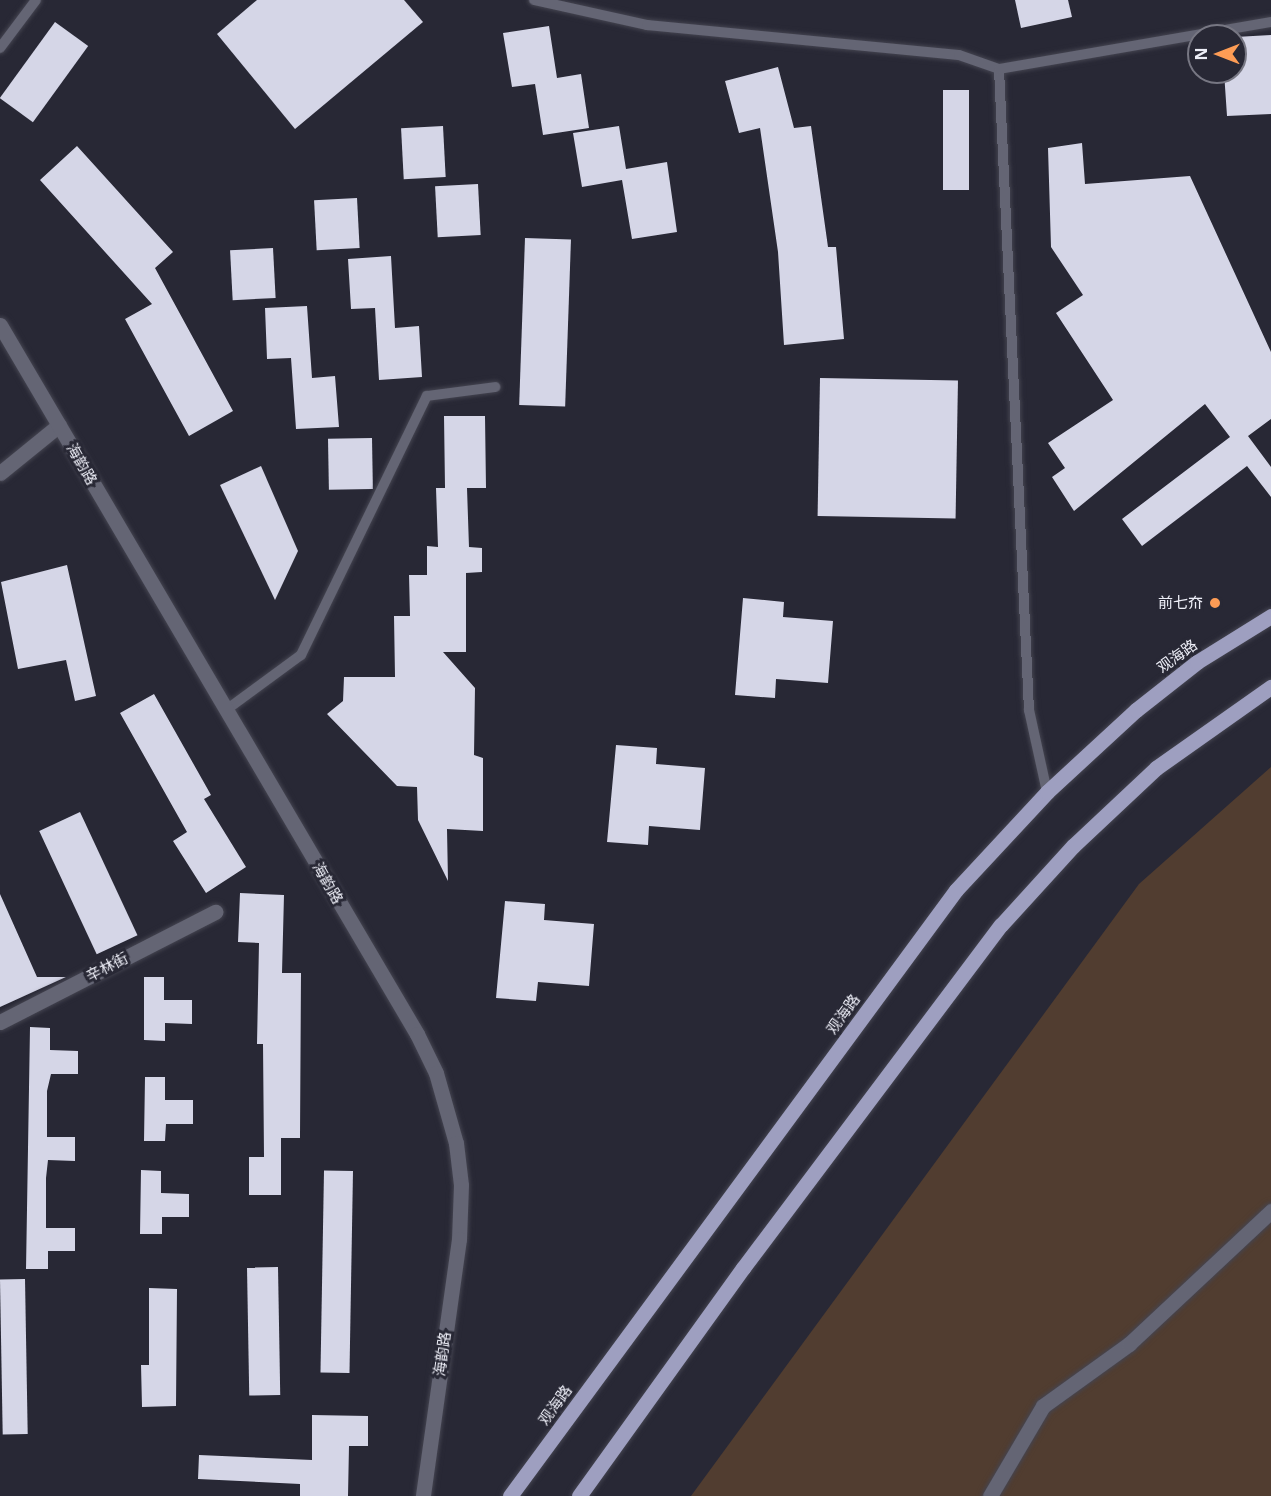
<!DOCTYPE html>
<meta charset="utf-8">
<style>
body{margin:0}
#map{position:relative;width:1271px;height:1496px;overflow:hidden;background:#282835;font-family:"Noto Sans","Noto Sans SC",sans-serif}
div>[style]{position:absolute}
.green>*{inset:0;background:#513d30}
.building>*{inset:0;background:#d5d6e7;transform-origin:0 0}
.roads{filter:drop-shadow(0 0 2px #444450) drop-shadow(0 0 2px #444450)}
.service>*{height:10px;margin:-5px;padding:0 5px;transform-origin:5px;border-radius:5px;background:#646574}
.pedestrian>*{height:15px;margin:-7.5px;padding:0 7.5px;transform-origin:7.5px;border-radius:7.5px;background:#646574}
.minor>*{height:15px;margin:-7.5px;padding:0 7.5px;transform-origin:7.5px;border-radius:7.5px;background:#646574}
.tertiary>*{height:15px;margin:-7.5px;padding:0 7.5px;transform-origin:7.5px;border-radius:7.5px;background:#646574}
.primary>*{height:15px;margin:-7.5px;padding:0 7.5px;transform-origin:7.5px;border-radius:7.5px;background:#9e9fc0}
.dots>*{width:16px;height:16px;translate:-50% -50%;box-sizing:border-box;border:3px solid #282835;border-radius:50%}
span{translate:-50% -50%;white-space:nowrap;text-align:center;line-height:1.15;-webkit-text-stroke:6px #282835;paint-order:stroke}
.street-label{font-size:15px;color:#edeef7}
.poi-label{font-size:15px;color:#edeef7}
.right{translate:-100% -50%;text-align:right}
.north{position:absolute;left:1187px;top:24px;width:60px;height:60px;box-sizing:border-box;background:#282835;border:2px solid #777783;border-radius:50%;rotate:270deg;font-size:16px;font-weight:700;line-height:24px;text-align:center;color:#edeef7}
.north::after{content:'';display:block;margin:auto;width:21px;height:27px;background:#fd9c55;clip-path:polygon(50% 0,100% 100%,50% 72%,0 100%)}
</style>
<div id="map">
<div class="green">
<i style="clip-path:polygon(1271px 767px,1271px 1496px,691px 1496px,1139px 884px)"></i>
</div>
<div class="building">
<i style="clip-path:polygon(257px 0,404px 0,423px 22px,295px 129px,217px 34px)"></i>
<i style="clip-path:polygon(1015px 0,1068px 0,1072px 17px,1021px 28px)"></i>
<i style="left:55px;top:22px;width:41px;height:94px;rotate:36deg"></i>
<i style="clip-path:polygon(549px 26px,557px 78px,581px 74px,589px 128px,543px 135px,535px 84px,512px 87px,503px 33px)"></i>
<i style="clip-path:polygon(1271px 35px,1271px 114px,1227px 116px,1224px 72px,1235px 72px,1235px 37px)"></i>
<i style="clip-path:polygon(778px 67px,794px 128px,811px 126px,828px 247px,836px 247px,844px 339px,784px 345px,778px 252px,760px 128px,739px 133px,725px 81px)"></i>
<i style="left:943px;top:90px;width:26px;height:100px"></i>
<i style="left:443px;top:126px;width:51px;height:42px;rotate:87deg"></i>
<i style="clip-path:polygon(619px 126px,626px 169px,667px 162px,677px 232px,632px 239px,622px 180px,582px 187px,573px 133px)"></i>
<i style="clip-path:polygon(1082px 143px,1085px 184px,1190px 176px,1271px 352px,1271px 419px,1248px 436px,1271px 467px,1271px 497px,1247px 466px,1142px 546px,1122px 519px,1230px 437px,1205px 404px,1074px 511px,1052px 477px,1065px 468px,1048px 443px,1113px 400px,1056px 313px,1083px 295px,1051px 247px,1048px 148px)"></i>
<i style="clip-path:polygon(77px 146px,173px 252px,155px 268px,233px 411px,189px 436px,125px 319px,152px 304px,40px 180px)"></i>
<i style="left:478px;top:184px;width:51px;height:43px;rotate:87deg"></i>
<i style="left:357px;top:198px;width:50px;height:43px;rotate:87deg"></i>
<i style="left:525px;top:238px;width:46px;height:167px;rotate:2deg"></i>
<i style="left:273px;top:248px;width:50px;height:43px;rotate:87deg"></i>
<i style="clip-path:polygon(391px 256px,395px 328px,419px 326px,422px 377px,379px 380px,375px 308px,351px 309px,348px 259px)"></i>
<i style="clip-path:polygon(307px 306px,312px 378px,335px 376px,339px 427px,296px 429px,291px 358px,267px 359px,265px 308px)"></i>
<i style="left:820px;top:378px;width:138px;height:138px;rotate:1deg"></i>
<i style="clip-path:polygon(444px 416px,485px 416px,486px 488px,467px 488px,469px 547px,482px 548px,482px 572px,466px 573px,466px 652px,443px 652px,475px 688px,474px 755px,483px 758px,483px 831px,447px 829px,448px 881px,418px 820px,417px 787px,397px 786px,327px 714px,343px 701px,344px 677px,395px 677px,394px 616px,410px 616px,409px 575px,427px 575px,427px 546px,438px 547px,436px 488px,445px 488px)"></i>
<i style="left:372px;top:438px;width:51px;height:44px;rotate:89deg"></i>
<i style="clip-path:polygon(261px 466px,298px 551px,275px 600px,220px 485px)"></i>
<i style="clip-path:polygon(67px 565px,96px 696px,75px 701px,66px 660px,18px 669px,1px 582px)"></i>
<i style="clip-path:polygon(743px 598px,784px 602px,783px 617px,833px 621px,828px 683px,776px 679px,775px 698px,735px 695px)"></i>
<i style="clip-path:polygon(154px 694px,211px 795px,204px 799px,246px 867px,206px 893px,173px 841px,187px 832px,120px 713px)"></i>
<i style="clip-path:polygon(616px 745px,657px 748px,656px 764px,705px 768px,700px 830px,649px 826px,648px 845px,607px 842px)"></i>
<i style="left:80px;top:812px;width:136px;height:45px;rotate:65deg"></i>
<i style="clip-path:polygon(240px 893px,284px 895px,282px 973px,301px 973px,300px 1138px,281px 1138px,281px 1195px,249px 1195px,249px 1157px,264px 1157px,263px 1044px,257px 1044px,259px 943px,238px 942px)"></i>
<i style="clip-path:polygon(0 894px,37px 977px,66px 977px,0 1007px)"></i>
<i style="clip-path:polygon(505px 901px,545px 904px,544px 920px,594px 924px,589px 986px,538px 982px,536px 1001px,496px 998px)"></i>
<i style="clip-path:polygon(144px 977px,164px 977px,164px 1000px,192px 1000px,192px 1024px,165px 1023px,165px 1041px,144px 1040px)"></i>
<i style="clip-path:polygon(30px 1027px,50px 1028px,50px 1050px,78px 1051px,78px 1074px,51px 1074px,47px 1091px,47px 1137px,75px 1137px,75px 1161px,48px 1160px,46px 1178px,46px 1228px,75px 1228px,75px 1251px,48px 1251px,48px 1269px,26px 1269px)"></i>
<i style="clip-path:polygon(145px 1077px,165px 1077px,165px 1100px,193px 1100px,193px 1124px,166px 1124px,165px 1141px,144px 1141px)"></i>
<i style="clip-path:polygon(141px 1170px,161px 1171px,161px 1193px,189px 1194px,189px 1217px,162px 1217px,162px 1234px,140px 1234px)"></i>
<i style="left:353px;top:1171px;width:202px;height:29px;rotate:91deg"></i>
<i style="left:278px;top:1267px;width:128px;height:31px;rotate:89deg"></i>
<i style="left:25px;top:1279px;width:155px;height:25px;rotate:89deg"></i>
<i style="clip-path:polygon(149px 1288px,177px 1289px,176px 1406px,142px 1407px,141px 1365px,149px 1365px)"></i>
<i style="clip-path:polygon(312px 1415px,368px 1416px,368px 1446px,349px 1446px,348px 1496px,300px 1496px,300px 1484px,198px 1479px,199px 1455px,312px 1460px)"></i>
</div>
<div class="roads">
<div class="service">
<i style="left:534px;top:0;width:116px;rotate:12.5deg"></i>
<i style="left:647px;top:25px;width:313px;rotate:5.5deg"></i>
<i style="left:959px;top:55px;width:42px;rotate:19.3deg"></i>
<i style="left:999px;top:69px;width:642px;rotate:87.32deg"></i>
<i style="left:1029px;top:710px;width:84px;rotate:77.6deg"></i>
<i style="left:0;top:48px;width:60px;rotate:-53.1deg"></i>
<i style="left:999px;top:69px;width:276px;rotate:-9.8deg"></i>
<i style="left:226px;top:710px;width:93px;rotate:-36.3deg"></i>
<i style="left:301px;top:655px;width:288px;rotate:-64.1deg"></i>
<i style="left:427px;top:396px;width:69px;rotate:-7.5deg"></i>
</div>
<div class="pedestrian">
<i style="left:990px;top:1496px;width:104px;rotate:-59.5deg"></i>
<i style="left:1043px;top:1406px;width:106px;rotate:-35.8deg"></i>
<i style="left:1129px;top:1344px;width:195px;rotate:-43.1deg"></i>
</div>
<div class="minor">
<i style="left:0;top:473px;width:76px;rotate:-39.1deg"></i>
<i style="left:0;top:1022px;width:242px;rotate:-27.1deg"></i>
</div>
<div class="tertiary">
<i style="left:0;top:325px;width:823px;rotate:59.54deg"></i>
<i style="left:417px;top:1034px;width:43px;rotate:64deg"></i>
<i style="left:436px;top:1073px;width:73px;rotate:74.1deg"></i>
<i style="left:456px;top:1143px;width:42px;rotate:83.2deg"></i>
<i style="left:461px;top:1185px;width:54px;rotate:92.1deg"></i>
<i style="left:459px;top:1239px;width:260px;rotate:98deg"></i>
</div>
<div class="primary">
<i style="left:510px;top:1496px;width:752px;rotate:-53.65deg"></i>
<i style="left:956px;top:890px;width:134px;rotate:-47.1deg"></i>
<i style="left:1047px;top:792px;width:121px;rotate:-42.7deg"></i>
<i style="left:1136px;top:710px;width:78px;rotate:-38.2deg"></i>
<i style="left:1197px;top:662px;width:87px;rotate:-31.9deg"></i>
<i style="left:579px;top:1496px;width:281px;rotate:-54.3deg"></i>
<i style="left:743px;top:1268px;width:429px;rotate:-53.1deg"></i>
<i style="left:1001px;top:925px;width:107px;rotate:-47.7deg"></i>
<i style="left:1073px;top:846px;width:114px;rotate:-43.2deg"></i>
<i style="left:1156px;top:768px;width:141px;rotate:-35.2deg"></i>
</div>
</div>
<div class="dots">
<i style="left:1215px;top:603px;background:#fd9c55"></i>
</div>
<div class="street-label">
<span style="left:82px;top:464px;rotate:60deg">海韵路</span>
<span style="left:1177px;top:656px;rotate:-36deg">观海路</span>
<span style="left:328px;top:883px;rotate:60deg">海韵路</span>
<span style="left:107px;top:967px;rotate:-27deg">辛林街</span>
<span style="left:843px;top:1014px;rotate:-54deg">观海路</span>
<span style="left:442px;top:1354px;rotate:-82deg">海韵路</span>
<span style="left:555px;top:1405px;rotate:-54deg">观海路</span>
</div>
<div class="poi-label">
<span class="right" style="left:1203px;top:603px">前七夼</span>
</div>
<div class="north">N</div>
</div>
